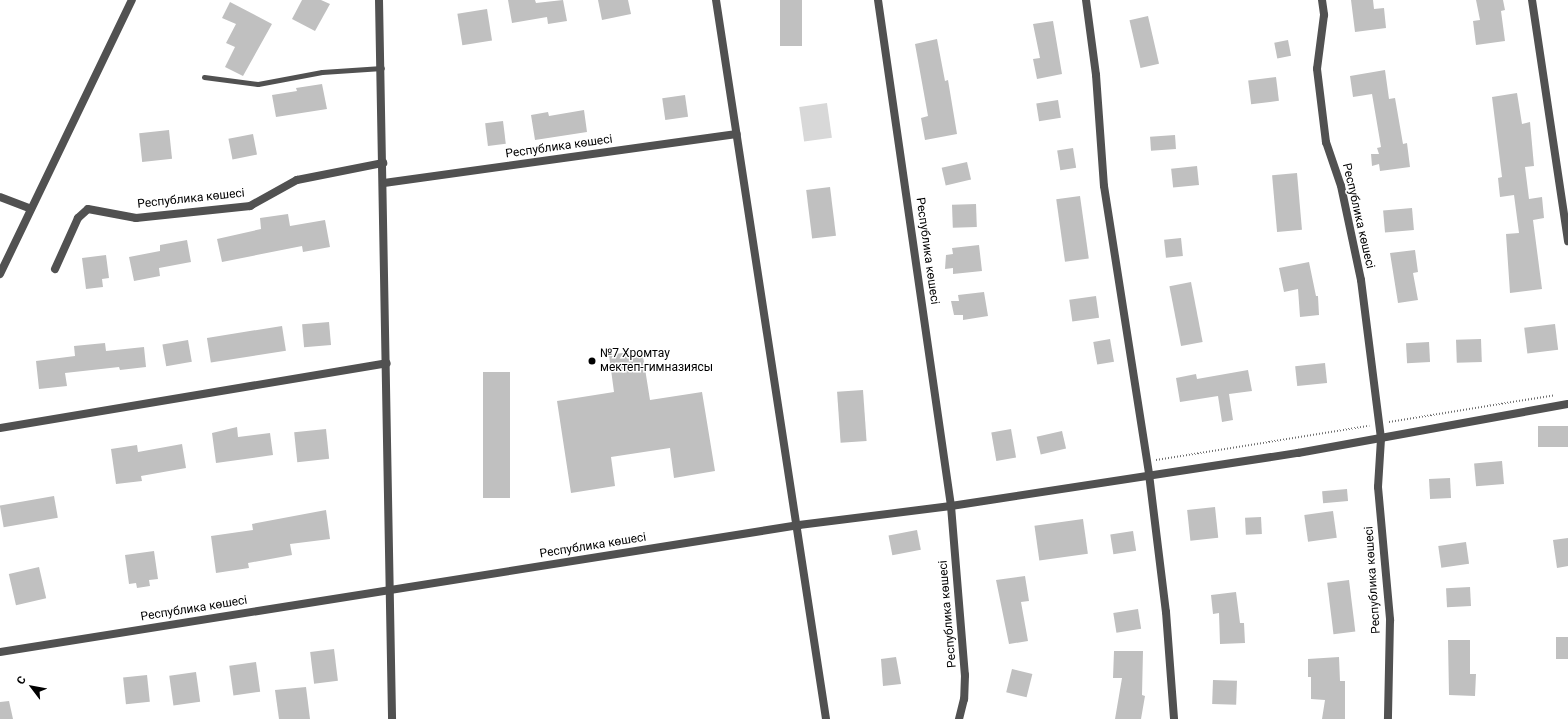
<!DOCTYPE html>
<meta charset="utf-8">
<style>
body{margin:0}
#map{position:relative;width:1568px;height:719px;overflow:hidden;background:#fff;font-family:Roboto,sans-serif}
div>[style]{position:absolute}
.green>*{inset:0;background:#d8d8d8;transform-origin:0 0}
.building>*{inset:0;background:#c0c0c0;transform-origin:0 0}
.path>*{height:2px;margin-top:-1px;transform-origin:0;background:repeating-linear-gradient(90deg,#737373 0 1px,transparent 0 3px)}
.service>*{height:5px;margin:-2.5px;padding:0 2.5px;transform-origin:2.5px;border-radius:2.5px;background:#515151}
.minor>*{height:8px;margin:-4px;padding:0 4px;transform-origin:4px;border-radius:4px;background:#515151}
.dots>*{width:11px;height:11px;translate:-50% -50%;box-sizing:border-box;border:2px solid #fff;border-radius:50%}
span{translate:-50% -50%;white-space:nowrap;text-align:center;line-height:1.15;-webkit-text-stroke:3px #fff;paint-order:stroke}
.street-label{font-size:12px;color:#000}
.poi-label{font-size:12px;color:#000}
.left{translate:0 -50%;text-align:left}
.north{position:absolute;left:12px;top:667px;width:40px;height:40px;-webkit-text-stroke:3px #fff;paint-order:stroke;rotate:302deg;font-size:11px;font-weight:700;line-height:16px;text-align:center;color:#000}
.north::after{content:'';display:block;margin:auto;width:14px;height:18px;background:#000;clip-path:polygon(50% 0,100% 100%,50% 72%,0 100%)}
</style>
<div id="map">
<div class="green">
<i style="left:827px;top:103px;width:35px;height:28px;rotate:82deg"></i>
</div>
<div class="building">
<i style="clip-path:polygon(302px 0,321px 0,330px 4px,315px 31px,292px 19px)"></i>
<i style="clip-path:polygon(508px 0,535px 0,536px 3px,563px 0,567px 21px,548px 24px,547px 17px,512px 23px)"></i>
<i style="clip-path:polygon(598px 0,628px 0,631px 14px,602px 20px)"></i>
<i style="left:780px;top:0;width:22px;height:46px"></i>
<i style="clip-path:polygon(1351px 0,1373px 0,1374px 9px,1384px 8px,1386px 28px,1355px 32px)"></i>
<i style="clip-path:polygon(1476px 0,1503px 0,1505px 10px,1501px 11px,1505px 41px,1476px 45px,1473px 21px,1480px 20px)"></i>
<i style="clip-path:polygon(230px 2px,272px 24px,243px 76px,225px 67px,235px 47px,226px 43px,236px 24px,222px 18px)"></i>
<i style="left:487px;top:9px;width:32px;height:30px;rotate:81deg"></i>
<i style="left:1148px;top:16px;width:49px;height:19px;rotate:77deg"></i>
<i style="clip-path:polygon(1053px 21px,1062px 74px,1037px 79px,1033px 59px,1040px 58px,1033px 24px)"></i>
<i style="clip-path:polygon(937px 39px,945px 81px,948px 80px,957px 134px,925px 140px,921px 118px,928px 116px,915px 44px)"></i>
<i style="left:1288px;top:40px;width:16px;height:14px;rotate:79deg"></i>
<i style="clip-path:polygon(1385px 70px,1389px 99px,1395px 98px,1403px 144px,1407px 143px,1410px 167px,1380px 171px,1379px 164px,1372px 166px,1371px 154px,1379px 154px,1377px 148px,1381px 147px,1372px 94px,1353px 97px,1350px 76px)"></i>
<i style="left:1276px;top:77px;width:24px;height:28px;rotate:83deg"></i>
<i style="clip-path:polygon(322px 84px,327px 109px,276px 117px,272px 95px,297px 91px,296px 88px)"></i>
<i style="clip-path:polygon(1517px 93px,1522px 124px,1530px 122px,1534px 166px,1525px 167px,1529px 199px,1542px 197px,1544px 218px,1533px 220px,1542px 289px,1510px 293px,1506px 234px,1519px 233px,1514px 195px,1500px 197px,1498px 178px,1502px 177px,1492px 97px)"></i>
<i style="left:685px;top:95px;width:22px;height:23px;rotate:82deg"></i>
<i style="left:1058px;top:100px;width:18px;height:22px;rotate:81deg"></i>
<i style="clip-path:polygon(584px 110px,587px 132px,535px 140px,531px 115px,548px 112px,549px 116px)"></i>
<i style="left:503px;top:121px;width:23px;height:18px;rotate:83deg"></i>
<i style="left:169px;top:130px;width:29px;height:30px;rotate:84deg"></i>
<i style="left:253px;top:134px;width:21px;height:25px;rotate:79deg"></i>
<i style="left:1175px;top:135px;width:14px;height:25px;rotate:86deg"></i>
<i style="left:1073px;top:148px;width:20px;height:16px;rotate:81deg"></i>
<i style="left:967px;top:162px;width:18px;height:26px;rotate:77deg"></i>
<i style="left:1197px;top:166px;width:19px;height:26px;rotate:84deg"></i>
<i style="left:1297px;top:173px;width:57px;height:25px;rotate:85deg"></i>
<i style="left:830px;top:187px;width:49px;height:24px;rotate:83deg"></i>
<i style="left:1080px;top:196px;width:63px;height:24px;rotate:82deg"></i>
<i style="left:976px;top:204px;width:23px;height:24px;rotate:88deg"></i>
<i style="left:1412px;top:208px;width:22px;height:29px;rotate:85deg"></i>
<i style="clip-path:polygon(288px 214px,290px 226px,325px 220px,330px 247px,303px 252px,302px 246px,222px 262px,217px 239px,261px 229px,260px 218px)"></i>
<i style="left:1181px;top:238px;width:18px;height:17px;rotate:84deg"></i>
<i style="clip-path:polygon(187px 240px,191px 262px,159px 268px,160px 276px,134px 281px,129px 257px,160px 251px,160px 245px)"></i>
<i style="clip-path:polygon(979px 245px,982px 271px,953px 274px,953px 268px,945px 269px,946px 255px,953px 254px,952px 248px)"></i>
<i style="clip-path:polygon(1415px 250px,1418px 272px,1413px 273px,1418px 300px,1398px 303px,1390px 253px)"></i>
<i style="clip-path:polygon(106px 255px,109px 278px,102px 279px,103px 287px,86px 289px,82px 258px)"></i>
<i style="clip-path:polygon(1309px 262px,1316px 296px,1318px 296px,1319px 315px,1300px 317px,1298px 289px,1284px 292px,1279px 268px)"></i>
<i style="left:1191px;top:282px;width:61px;height:22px;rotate:79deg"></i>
<i style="clip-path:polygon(984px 292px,988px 316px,963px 320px,963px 315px,954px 315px,951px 301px,959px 301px,958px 295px)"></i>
<i style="left:1096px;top:296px;width:22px;height:27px;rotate:82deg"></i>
<i style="left:329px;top:322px;width:23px;height:27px;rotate:85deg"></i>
<i style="left:1555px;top:324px;width:26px;height:31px;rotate:83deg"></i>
<i style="left:282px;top:326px;width:25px;height:76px;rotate:81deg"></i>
<i style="left:1110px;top:339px;width:23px;height:17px;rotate:80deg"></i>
<i style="left:1481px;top:339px;width:23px;height:25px;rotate:88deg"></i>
<i style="left:188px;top:340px;width:22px;height:26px;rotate:80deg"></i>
<i style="left:1429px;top:342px;width:20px;height:23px;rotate:87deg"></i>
<i style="clip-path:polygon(105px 343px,106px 351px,144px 347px,146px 367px,120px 370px,119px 367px,65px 373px,67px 386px,39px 389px,36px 361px,75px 356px,74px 346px)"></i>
<i style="clip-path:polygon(642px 350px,650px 400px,702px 392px,715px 471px,674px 478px,670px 448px,611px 457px,615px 486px,571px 493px,557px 401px,614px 392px,609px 355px)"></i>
<i style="left:1325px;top:363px;width:20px;height:30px;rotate:84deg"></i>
<i style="clip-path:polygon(1248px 370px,1252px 391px,1229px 394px,1233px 420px,1222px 422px,1218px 396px,1180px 402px,1176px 378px,1196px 374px,1197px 379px)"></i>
<i style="left:483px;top:372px;width:27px;height:126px"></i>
<i style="left:863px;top:390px;width:51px;height:26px;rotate:86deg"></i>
<i style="left:1568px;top:426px;width:21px;height:30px;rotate:90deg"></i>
<i style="clip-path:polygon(237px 427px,238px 437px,270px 433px,273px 455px,216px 463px,212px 433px)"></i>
<i style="left:326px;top:429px;width:30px;height:32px;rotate:84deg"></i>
<i style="left:1011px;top:429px;width:29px;height:20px;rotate:80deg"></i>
<i style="left:1062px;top:431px;width:18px;height:26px;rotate:77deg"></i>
<i style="clip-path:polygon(182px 444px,186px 468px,141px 476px,142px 481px,116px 484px,111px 449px,137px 445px,138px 452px)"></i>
<i style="left:1502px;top:461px;width:23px;height:28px;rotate:85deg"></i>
<i style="left:1450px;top:478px;width:20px;height:21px;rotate:87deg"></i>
<i style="left:1347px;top:489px;width:12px;height:25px;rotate:85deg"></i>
<i style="left:54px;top:496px;width:22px;height:55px;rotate:80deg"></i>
<i style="left:1215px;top:507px;width:31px;height:28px;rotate:84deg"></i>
<i style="clip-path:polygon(326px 510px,330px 539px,290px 544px,292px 555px,248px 563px,249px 568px,216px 573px,211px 536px,253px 530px,252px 524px)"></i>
<i style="left:1333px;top:511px;width:27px;height:29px;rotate:82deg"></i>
<i style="left:1261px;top:517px;width:17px;height:16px;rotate:87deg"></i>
<i style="left:1083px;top:519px;width:35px;height:49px;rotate:82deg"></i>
<i style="left:917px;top:530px;width:20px;height:29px;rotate:79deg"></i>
<i style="left:1133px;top:531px;width:20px;height:23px;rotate:81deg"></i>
<i style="clip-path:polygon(1568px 538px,1568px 566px,1557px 568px,1553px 540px)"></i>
<i style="left:1466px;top:542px;width:22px;height:28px;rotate:82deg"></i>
<i style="clip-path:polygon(154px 551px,158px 579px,149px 580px,150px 586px,137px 588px,136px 583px,129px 584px,125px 555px)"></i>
<i style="left:39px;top:567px;width:32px;height:31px;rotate:77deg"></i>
<i style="clip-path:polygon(1025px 576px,1029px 601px,1021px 602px,1028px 641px,1009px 644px,996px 580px)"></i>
<i style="left:1349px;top:580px;width:52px;height:22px;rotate:83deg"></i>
<i style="left:1470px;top:587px;width:19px;height:24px;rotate:87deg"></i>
<i style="clip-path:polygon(1236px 592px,1240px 623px,1244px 623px,1245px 643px,1220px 644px,1219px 613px,1213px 614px,1211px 595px)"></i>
<i style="left:1138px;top:609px;width:20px;height:25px;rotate:81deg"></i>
<i style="left:1568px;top:637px;width:22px;height:12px;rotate:90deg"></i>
<i style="clip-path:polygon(1448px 640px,1470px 640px,1470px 674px,1476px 674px,1475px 696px,1449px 695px)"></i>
<i style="left:334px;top:649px;width:32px;height:24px;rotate:83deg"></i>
<i style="clip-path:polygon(1114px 651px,1143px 651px,1142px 695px,1145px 696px,1141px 719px,1115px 719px,1122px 678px,1113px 678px)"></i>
<i style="clip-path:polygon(896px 657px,901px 684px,883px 686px,881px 659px)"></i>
<i style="clip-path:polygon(1339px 657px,1340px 681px,1345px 681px,1345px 719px,1322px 719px,1325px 700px,1311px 699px,1311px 677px,1308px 677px,1308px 659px)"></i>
<i style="left:256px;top:662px;width:30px;height:27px;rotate:82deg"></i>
<i style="left:1012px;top:669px;width:21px;height:24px;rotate:14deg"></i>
<i style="left:196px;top:672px;width:30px;height:27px;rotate:82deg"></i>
<i style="left:147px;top:675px;width:27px;height:24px;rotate:84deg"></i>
<i style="left:1213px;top:680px;width:24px;height:24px;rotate:2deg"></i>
<i style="clip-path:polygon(306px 687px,310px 719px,279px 719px,275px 690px)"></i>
<i style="clip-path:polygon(9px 701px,13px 719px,0 719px,0 702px)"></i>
</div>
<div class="path">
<i style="left:1389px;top:422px;width:168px;rotate:-9.2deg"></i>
<i style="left:1156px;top:460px;width:216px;rotate:-9.1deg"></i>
</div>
<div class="service">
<i style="left:204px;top:77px;width:54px;rotate:7.4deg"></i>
<i style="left:258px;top:84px;width:65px;rotate:-10.6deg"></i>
<i style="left:322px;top:72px;width:60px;rotate:-3.8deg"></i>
</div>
<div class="minor">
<i style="left:379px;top:0;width:719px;rotate:88.96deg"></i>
<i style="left:716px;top:0;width:727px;rotate:81.3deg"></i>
<i style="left:878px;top:0;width:511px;rotate:81.79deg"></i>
<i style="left:951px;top:506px;width:170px;rotate:85.3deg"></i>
<i style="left:965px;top:675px;width:24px;rotate:92deg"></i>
<i style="left:964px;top:699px;width:21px;rotate:104deg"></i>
<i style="left:1086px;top:0;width:76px;rotate:82.4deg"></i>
<i style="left:1096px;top:75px;width:111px;rotate:85.9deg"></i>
<i style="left:1104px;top:186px;width:291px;rotate:81.1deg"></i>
<i style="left:1149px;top:474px;width:139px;rotate:83deg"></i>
<i style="left:1166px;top:612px;width:107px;rotate:85.7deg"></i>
<i style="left:1322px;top:0;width:15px;rotate:82deg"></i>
<i style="left:1324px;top:15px;width:54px;rotate:97.4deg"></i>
<i style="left:1317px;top:69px;width:74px;rotate:83deg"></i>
<i style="left:1326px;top:142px;width:46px;rotate:71.2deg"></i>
<i style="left:1341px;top:186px;width:96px;rotate:78deg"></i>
<i style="left:1361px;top:280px;width:160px;rotate:82.8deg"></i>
<i style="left:1381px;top:439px;width:48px;rotate:93.6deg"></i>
<i style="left:1378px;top:487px;width:134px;rotate:84.8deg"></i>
<i style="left:1390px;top:620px;width:99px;rotate:91.2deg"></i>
<i style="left:1532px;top:0;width:244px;rotate:81.5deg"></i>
<i style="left:384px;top:183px;width:356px;rotate:-7.9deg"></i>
<i style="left:0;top:197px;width:33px;rotate:21deg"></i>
<i style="left:55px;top:269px;width:56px;rotate:-65.7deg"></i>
<i style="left:78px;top:218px;width:13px;rotate:-42deg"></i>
<i style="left:88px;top:209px;width:49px;rotate:10.6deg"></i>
<i style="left:136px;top:218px;width:115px;rotate:-6deg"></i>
<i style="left:250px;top:206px;width:54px;rotate:-29deg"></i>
<i style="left:297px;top:180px;width:88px;rotate:-11.2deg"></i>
<i style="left:0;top:274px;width:304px;rotate:-64.3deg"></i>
<i style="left:0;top:428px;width:392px;rotate:-9.5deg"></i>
<i style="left:0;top:652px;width:809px;rotate:-9.03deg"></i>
<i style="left:799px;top:525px;width:153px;rotate:-7.1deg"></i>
<i style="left:951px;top:506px;width:351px;rotate:-8.7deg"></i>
<i style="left:1298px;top:453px;width:274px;rotate:-10.3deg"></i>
</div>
<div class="dots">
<i style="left:592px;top:361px;background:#000"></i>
</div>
<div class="street-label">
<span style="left:559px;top:147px;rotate:-8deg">Республика көшесі</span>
<span style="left:191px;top:199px;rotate:-6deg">Республика көшесі</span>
<span style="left:1358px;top:216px;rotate:77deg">Республика көшесі</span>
<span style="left:927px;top:251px;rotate:82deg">Республика көшесі</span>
<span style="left:593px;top:546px;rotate:-9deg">Республика көшесі</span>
<span style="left:1373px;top:580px;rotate:-94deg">Республика көшесі</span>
<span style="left:194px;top:609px;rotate:-9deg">Республика көшесі</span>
<span style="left:948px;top:614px;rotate:-95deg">Республика көшесі</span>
</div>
<div class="poi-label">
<span class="left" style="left:600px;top:361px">№7 Хромтау<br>мектеп-гимназиясы</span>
</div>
<div class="north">С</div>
</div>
